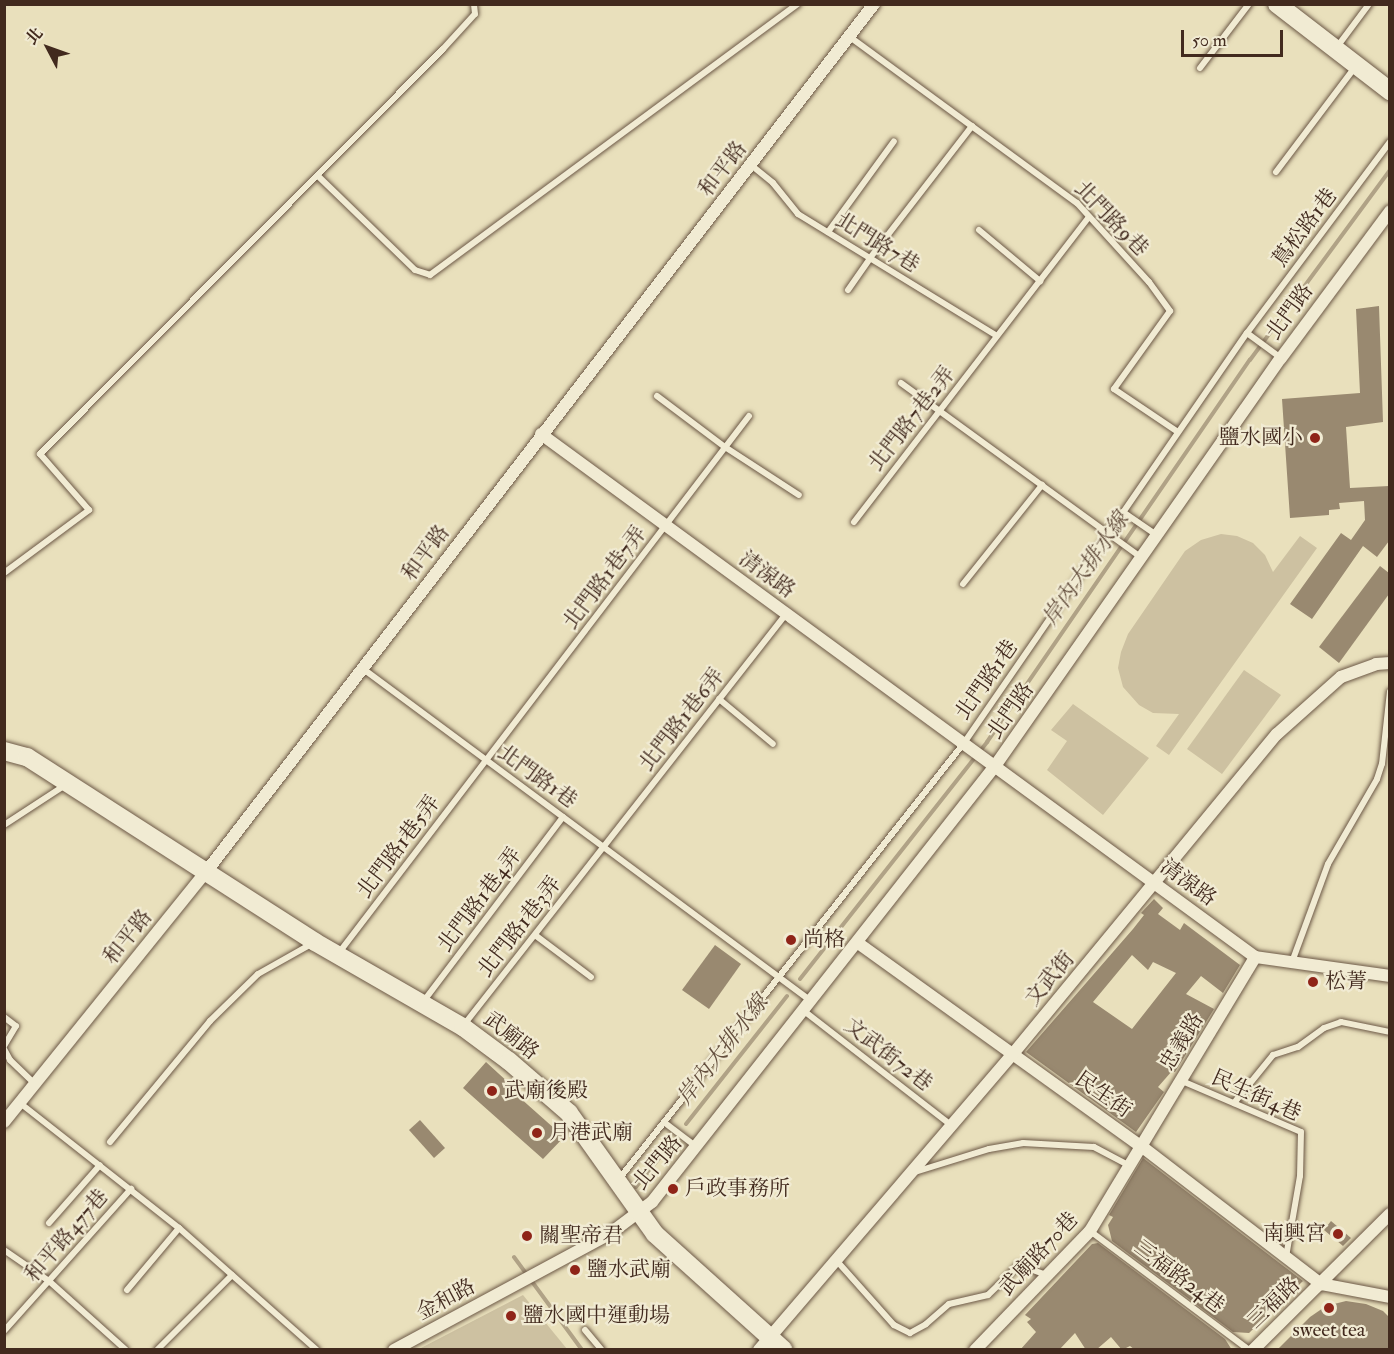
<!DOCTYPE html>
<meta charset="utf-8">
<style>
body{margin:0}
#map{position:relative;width:1394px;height:1354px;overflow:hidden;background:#e9e0bc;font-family:"IM FELL Double Pica","Noto Serif TC",serif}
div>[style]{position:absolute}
.green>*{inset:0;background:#cdc1a1}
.stream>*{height:4px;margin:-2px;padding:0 2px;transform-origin:2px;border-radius:2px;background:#b0a286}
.building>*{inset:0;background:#998970}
.roads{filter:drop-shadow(0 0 2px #6c5846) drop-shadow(0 0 2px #6c5846)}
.lane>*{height:6px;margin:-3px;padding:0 3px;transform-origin:3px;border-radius:3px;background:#f1ebd3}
.street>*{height:12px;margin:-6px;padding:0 6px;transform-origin:6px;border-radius:6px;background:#f1ebd3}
.secondary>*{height:18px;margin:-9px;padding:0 9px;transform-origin:9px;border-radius:9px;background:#f1ebd3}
.dots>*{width:16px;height:16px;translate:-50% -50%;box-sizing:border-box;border:3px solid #f1ebd3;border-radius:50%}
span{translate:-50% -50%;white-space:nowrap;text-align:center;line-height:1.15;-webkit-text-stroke:4.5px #f1ebd3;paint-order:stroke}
.street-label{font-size:21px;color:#422a1e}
.poi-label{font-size:21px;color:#422a1e}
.right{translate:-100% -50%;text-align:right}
.left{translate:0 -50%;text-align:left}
.water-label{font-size:22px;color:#634e3d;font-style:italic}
.frame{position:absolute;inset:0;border:6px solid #422a1e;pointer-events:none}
.north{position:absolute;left:18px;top:18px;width:60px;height:60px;-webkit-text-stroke:4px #f1ebd3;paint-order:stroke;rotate:311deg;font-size:16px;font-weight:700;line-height:24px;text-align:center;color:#422a1e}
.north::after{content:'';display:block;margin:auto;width:21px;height:27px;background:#422a1e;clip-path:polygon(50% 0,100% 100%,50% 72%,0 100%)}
.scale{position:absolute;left:1181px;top:30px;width:102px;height:27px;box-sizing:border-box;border:3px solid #422a1e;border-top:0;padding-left:8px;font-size:18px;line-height:21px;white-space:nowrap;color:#422a1e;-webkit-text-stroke:4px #f1ebd3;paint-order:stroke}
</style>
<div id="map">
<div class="green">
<div style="clip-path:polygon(1221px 534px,1237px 536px,1253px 543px,1265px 555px,1273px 572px,1300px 536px,1317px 548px,1169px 755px,1156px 746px,1179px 714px,1153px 713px,1139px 705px,1123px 687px,1118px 668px,1121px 652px,1128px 634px,1185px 551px,1201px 540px)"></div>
<div style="clip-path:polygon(1244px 670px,1281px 695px,1222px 774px,1187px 749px)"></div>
<div style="clip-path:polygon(1073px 704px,1149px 758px,1103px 815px,1047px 770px,1067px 741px,1051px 730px)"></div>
<div style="clip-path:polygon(523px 1295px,567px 1349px,419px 1349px)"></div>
</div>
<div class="stream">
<div style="left:800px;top:979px;width:302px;rotate:-51.7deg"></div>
<div style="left:987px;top:742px;width:464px;rotate:-55.5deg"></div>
<div style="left:1250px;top:360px;width:236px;rotate:-53.6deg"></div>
<div style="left:686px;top:1124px;width:163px;rotate:-51.7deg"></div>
<div style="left:636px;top:1187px;width:58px;rotate:-51.3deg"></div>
<div style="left:514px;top:1257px;width:115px;rotate:53.8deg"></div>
</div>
<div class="building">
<div style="clip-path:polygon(1379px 306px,1383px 422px,1346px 427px,1350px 488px,1389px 486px,1389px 541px,1377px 557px,1363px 546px,1312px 619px,1290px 604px,1341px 533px,1351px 540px,1365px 520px,1364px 501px,1339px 503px,1340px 509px,1329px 510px,1329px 515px,1290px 518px,1282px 399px,1360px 393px,1356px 309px)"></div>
<div style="clip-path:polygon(1380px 566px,1389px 573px,1389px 594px,1339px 663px,1319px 647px)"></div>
<div style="clip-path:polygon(evenodd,1154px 899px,1163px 908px,1158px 914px,1180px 930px,1184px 923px,1240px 965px,1223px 993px,1201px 976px,1186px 994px,1214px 1009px,1175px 1072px,1172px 1071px,1158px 1087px,1164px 1092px,1136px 1132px,1026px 1052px,1133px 929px,1144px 915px,1141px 913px,1154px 899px,1132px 955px,1148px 970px,1153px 962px,1176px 973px,1132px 1029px,1093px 1002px,1132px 955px)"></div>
<div style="clip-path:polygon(715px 945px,741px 964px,709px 1009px,682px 990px)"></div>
<div style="clip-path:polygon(486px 1062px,521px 1094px,519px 1097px,564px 1137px,543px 1159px,463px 1088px)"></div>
<div style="clip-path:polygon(420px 1120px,445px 1148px,434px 1158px,409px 1130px)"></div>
<div style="clip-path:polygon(1143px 1158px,1303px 1281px,1249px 1333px,1233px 1332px,1112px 1241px,1108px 1225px,1113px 1217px,1109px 1215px)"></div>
<div style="clip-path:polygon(1331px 1221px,1351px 1238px,1343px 1246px,1324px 1230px)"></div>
<div style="clip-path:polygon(1098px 1243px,1225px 1339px,1232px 1350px,1135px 1350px,1130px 1346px,1122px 1350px,1111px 1337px,1096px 1350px,1086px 1350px,1075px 1333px,1059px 1350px,1020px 1350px,1036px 1332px,1027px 1322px,1031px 1319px,1025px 1315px,1092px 1244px)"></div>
<div style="clip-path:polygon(1346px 1301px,1366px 1304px,1383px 1311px,1389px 1317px,1389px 1350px,1277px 1350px,1310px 1317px,1326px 1306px)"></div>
</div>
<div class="roads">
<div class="lane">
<div style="left:850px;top:37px;width:281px;rotate:36.2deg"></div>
<div style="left:1077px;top:203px;width:107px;rotate:47.7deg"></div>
<div style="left:1149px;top:282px;width:36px;rotate:54deg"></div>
<div style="left:1170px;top:311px;width:96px;rotate:125.7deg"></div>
<div style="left:1114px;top:389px;width:77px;rotate:33.9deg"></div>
<div style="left:1337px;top:47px;width:54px;rotate:-53.3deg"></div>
<div style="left:1200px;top:68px;width:81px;rotate:-52.6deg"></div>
<div style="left:751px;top:165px;width:28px;rotate:39deg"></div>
<div style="left:773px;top:183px;width:40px;rotate:51deg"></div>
<div style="left:798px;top:214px;width:233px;rotate:31.5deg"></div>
<div style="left:1276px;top:172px;width:131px;rotate:-53deg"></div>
<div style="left:318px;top:176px;width:135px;rotate:44.1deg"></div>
<div style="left:415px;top:270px;width:16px;rotate:18deg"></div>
<div style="left:430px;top:275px;width:457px;rotate:-36.4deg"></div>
<div style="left:979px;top:230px;width:80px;rotate:39.9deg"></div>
<div style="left:828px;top:232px;width:112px;rotate:-54deg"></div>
<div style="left:848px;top:290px;width:39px;rotate:-55deg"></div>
<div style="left:870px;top:258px;width:167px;rotate:-52.3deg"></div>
<div style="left:1247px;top:333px;width:42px;rotate:36.3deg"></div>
<div style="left:901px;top:383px;width:298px;rotate:36deg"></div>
<div style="left:657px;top:396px;width:85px;rotate:36.9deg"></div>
<div style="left:725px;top:447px;width:88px;rotate:33deg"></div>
<div style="left:1123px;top:512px;width:42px;rotate:34.4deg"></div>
<div style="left:854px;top:522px;width:384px;rotate:-52.4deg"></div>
<div style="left:4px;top:573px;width:106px;rotate:-36.5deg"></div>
<div style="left:89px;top:510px;width:74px;rotate:-131.2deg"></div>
<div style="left:40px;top:454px;width:571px;rotate:-45.14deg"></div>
<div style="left:443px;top:49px;width:47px;rotate:-47.6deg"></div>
<div style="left:475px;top:14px;width:10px;rotate:-96deg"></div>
<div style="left:963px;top:584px;width:127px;rotate:-51.4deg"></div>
<div style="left:362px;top:668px;width:559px;rotate:36.56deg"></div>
<div style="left:719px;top:699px;width:70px;rotate:39.8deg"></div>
<div style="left:4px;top:825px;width:75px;rotate:-33.1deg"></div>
<div style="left:535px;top:935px;width:70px;rotate:36.9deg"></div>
<div style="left:338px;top:954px;width:677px;rotate:-52.62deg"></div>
<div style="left:1292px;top:962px;width:104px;rotate:-69.8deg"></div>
<div style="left:1328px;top:864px;width:98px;rotate:-60deg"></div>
<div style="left:1377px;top:779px;width:16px;rotate:-72deg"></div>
<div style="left:1382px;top:764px;width:73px;rotate:-83.7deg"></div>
<div style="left:423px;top:1002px;width:232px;rotate:-52.9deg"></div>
<div style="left:804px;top:1011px;width:186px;rotate:37.8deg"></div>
<div style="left:4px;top:1017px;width:15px;rotate:37deg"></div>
<div style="left:16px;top:1026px;width:23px;rotate:121deg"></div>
<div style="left:463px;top:1026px;width:524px;rotate:-51.9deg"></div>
<div style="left:4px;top:1049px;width:13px;rotate:61deg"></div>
<div style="left:10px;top:1060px;width:33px;rotate:44deg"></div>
<div style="left:1182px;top:1081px;width:129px;rotate:23.2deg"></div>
<div style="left:1301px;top:1132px;width:44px;rotate:91.3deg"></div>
<div style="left:1300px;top:1176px;width:82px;rotate:99.8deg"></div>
<div style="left:20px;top:1103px;width:202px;rotate:38.2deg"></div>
<div style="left:179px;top:1228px;width:184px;rotate:41.5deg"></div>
<div style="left:1234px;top:1103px;width:62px;rotate:-50.9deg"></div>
<div style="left:1273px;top:1055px;width:26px;rotate:-18deg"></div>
<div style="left:1298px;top:1047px;width:32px;rotate:-36deg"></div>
<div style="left:1324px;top:1028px;width:18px;rotate:-19deg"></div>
<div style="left:1341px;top:1022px;width:50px;rotate:11.5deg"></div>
<div style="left:665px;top:1123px;width:39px;rotate:37deg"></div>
<div style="left:110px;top:1142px;width:157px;rotate:-50.4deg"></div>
<div style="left:210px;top:1021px;width:67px;rotate:-44.4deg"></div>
<div style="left:258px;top:974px;width:63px;rotate:-29.4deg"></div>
<div style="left:915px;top:1172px;width:77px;rotate:-17.3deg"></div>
<div style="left:989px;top:1149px;width:35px;rotate:-10deg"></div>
<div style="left:1023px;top:1143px;width:71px;rotate:3.2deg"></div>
<div style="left:1094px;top:1147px;width:41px;rotate:27.8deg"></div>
<div style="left:619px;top:1179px;width:556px;rotate:-51.65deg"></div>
<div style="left:964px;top:743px;width:498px;rotate:-55.4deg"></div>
<div style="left:1247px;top:333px;width:239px;rotate:-53.2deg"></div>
<div style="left:49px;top:1223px;width:77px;rotate:-48.7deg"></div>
<div style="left:1090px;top:1231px;width:199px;rotate:36.8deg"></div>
<div style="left:4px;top:1250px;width:55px;rotate:34.6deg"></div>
<div style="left:49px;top:1281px;width:103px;rotate:41.9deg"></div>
<div style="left:836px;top:1260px;width:87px;rotate:48.3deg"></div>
<div style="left:894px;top:1325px;width:18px;rotate:27deg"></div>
<div style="left:910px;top:1333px;width:18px;rotate:-29deg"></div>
<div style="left:926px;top:1324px;width:30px;rotate:-41deg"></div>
<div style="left:949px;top:1304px;width:40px;rotate:-13deg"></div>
<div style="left:988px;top:1295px;width:43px;rotate:-44.1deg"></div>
<div style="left:1019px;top:1265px;width:30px;rotate:20deg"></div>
<div style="left:127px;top:1290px;width:81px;rotate:-50deg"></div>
<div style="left:585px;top:1330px;width:26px;rotate:50deg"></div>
<div style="left:4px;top:1331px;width:191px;rotate:-48.2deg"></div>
<div style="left:157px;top:1350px;width:106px;rotate:-45deg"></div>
</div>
<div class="street">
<div style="left:541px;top:434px;width:885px;rotate:36.22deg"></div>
<div style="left:1255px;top:957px;width:136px;rotate:8deg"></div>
<div style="left:858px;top:943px;width:348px;rotate:35.7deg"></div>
<div style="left:1141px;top:1146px;width:227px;rotate:37.5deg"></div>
<div style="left:1321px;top:1284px;width:70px;rotate:10.7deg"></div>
<div style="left:4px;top:1122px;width:321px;rotate:-51.1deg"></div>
<div style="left:206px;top:872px;width:1095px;rotate:-52.42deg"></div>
<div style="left:394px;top:1350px;width:243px;rotate:-28.3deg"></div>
<div style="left:608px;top:1235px;width:55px;rotate:-36.9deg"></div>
<div style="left:652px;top:1202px;width:555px;rotate:-51.81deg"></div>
<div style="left:995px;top:766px;width:498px;rotate:-55deg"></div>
<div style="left:1281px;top:358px;width:183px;rotate:-53.4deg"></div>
<div style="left:759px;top:1350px;width:389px;rotate:-49.4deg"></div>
<div style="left:1012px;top:1055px;width:416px;rotate:-50.5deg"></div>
<div style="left:1277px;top:734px;width:86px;rotate:-41.7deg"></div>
<div style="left:1341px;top:677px;width:37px;rotate:-20deg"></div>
<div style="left:1376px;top:664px;width:14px;rotate:-4deg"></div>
<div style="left:975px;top:1350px;width:165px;rotate:-46deg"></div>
<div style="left:1090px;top:1231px;width:320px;rotate:-58.9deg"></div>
<div style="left:1253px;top:1350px;width:193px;rotate:-44.8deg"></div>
</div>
<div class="secondary">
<div style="left:1277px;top:4px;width:143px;rotate:37.6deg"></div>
<div style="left:4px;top:751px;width:24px;rotate:15deg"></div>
<div style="left:27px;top:757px;width:342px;rotate:32.7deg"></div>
<div style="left:315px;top:942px;width:171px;rotate:29.9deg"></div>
<div style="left:463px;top:1027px;width:57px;rotate:36.5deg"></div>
<div style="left:509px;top:1061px;width:79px;rotate:40.9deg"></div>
<div style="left:569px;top:1113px;width:148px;rotate:54.6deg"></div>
<div style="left:655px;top:1234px;width:173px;rotate:42deg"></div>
</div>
</div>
<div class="dots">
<div style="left:1315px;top:438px;background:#8f2418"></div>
<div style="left:791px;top:940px;background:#8f2418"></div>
<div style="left:1313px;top:982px;background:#8f2418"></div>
<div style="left:492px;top:1091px;background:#8f2418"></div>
<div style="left:537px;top:1133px;background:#8f2418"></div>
<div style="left:673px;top:1189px;background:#8f2418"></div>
<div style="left:1338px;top:1234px;background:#8f2418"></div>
<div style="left:527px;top:1236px;background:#8f2418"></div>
<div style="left:575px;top:1270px;background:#8f2418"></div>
<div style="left:1329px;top:1308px;background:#8f2418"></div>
<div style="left:511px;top:1316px;background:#8f2418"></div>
</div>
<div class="street-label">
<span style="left:723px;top:169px;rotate:-52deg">和平路</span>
<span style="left:1111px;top:219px;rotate:46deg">北門路9巷</span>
<span style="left:1305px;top:228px;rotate:-53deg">蔦松路1巷</span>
<span style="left:877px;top:243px;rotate:32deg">北門路7巷</span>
<span style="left:1290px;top:312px;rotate:-54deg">北門路</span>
<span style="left:912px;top:419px;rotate:-52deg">北門路7巷2弄</span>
<span style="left:426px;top:553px;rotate:-53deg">和平路</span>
<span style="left:767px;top:575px;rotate:36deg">清湶路</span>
<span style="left:605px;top:578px;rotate:-53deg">北門路1巷7弄</span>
<span style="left:987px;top:680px;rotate:-55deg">北門路1巷</span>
<span style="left:1011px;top:711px;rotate:-55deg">北門路</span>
<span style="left:682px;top:720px;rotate:-52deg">北門路1巷6弄</span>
<span style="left:537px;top:777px;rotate:36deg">北門路1巷</span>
<span style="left:399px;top:847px;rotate:-53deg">北門路1巷5弄</span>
<span style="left:1188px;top:883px;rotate:36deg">清湶路</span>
<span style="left:480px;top:900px;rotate:-53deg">北門路1巷4弄</span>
<span style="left:520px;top:927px;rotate:-52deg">北門路1巷3弄</span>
<span style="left:128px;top:937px;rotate:-51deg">和平路</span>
<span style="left:1050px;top:979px;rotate:-50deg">文武街</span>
<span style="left:511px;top:1036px;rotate:38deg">武廟路</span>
<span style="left:1182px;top:1042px;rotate:-59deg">忠義路</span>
<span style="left:888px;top:1055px;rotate:38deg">文武街72巷</span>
<span style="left:1103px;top:1095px;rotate:35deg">民生街</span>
<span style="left:1256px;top:1096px;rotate:24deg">民生街4巷</span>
<span style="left:658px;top:1163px;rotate:-50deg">北門路</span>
<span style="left:67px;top:1236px;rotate:-49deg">和平路477巷</span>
<span style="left:1039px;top:1254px;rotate:-47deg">武廟路70巷</span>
<span style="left:1179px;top:1277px;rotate:37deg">三福路24巷</span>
<span style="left:446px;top:1300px;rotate:-28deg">金和路</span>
<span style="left:1274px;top:1303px;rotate:-44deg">三福路</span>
</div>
<div class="poi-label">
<span class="right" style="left:1303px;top:438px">鹽水國小</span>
<span class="left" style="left:803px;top:940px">尚格</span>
<span class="left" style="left:1325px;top:982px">松菁</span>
<span class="left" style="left:504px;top:1091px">武廟後殿</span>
<span class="left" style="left:549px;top:1133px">月港武廟</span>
<span class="left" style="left:685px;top:1189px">戶政事務所</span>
<span class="right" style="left:1326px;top:1234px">南興宮</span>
<span class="left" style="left:539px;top:1236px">關聖帝君</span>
<span class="left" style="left:587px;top:1270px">鹽水武廟</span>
<span class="left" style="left:523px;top:1316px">鹽水國中運動場</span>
<span style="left:1329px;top:1330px">sweet tea</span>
</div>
<div class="water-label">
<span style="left:1086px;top:569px;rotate:-55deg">岸內大排水線</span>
<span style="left:723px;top:1050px;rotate:-52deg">岸內大排水線</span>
</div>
<div class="frame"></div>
<div class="north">北</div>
<div class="scale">50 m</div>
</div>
